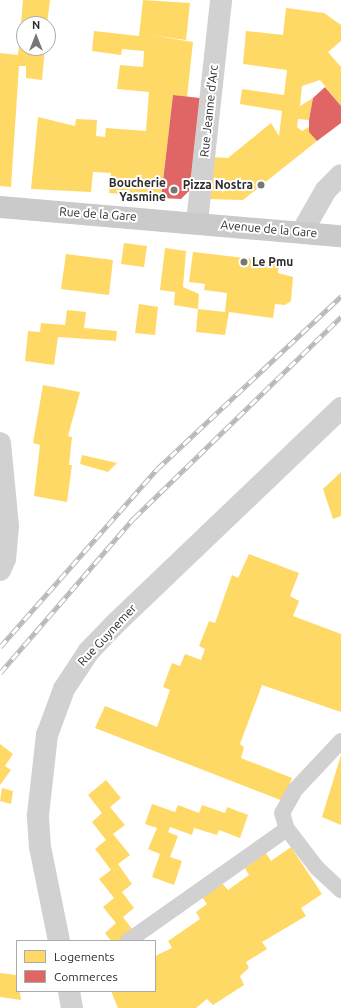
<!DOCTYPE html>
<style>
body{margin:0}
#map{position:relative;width:341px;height:1008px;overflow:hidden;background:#fff;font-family:Ubuntu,sans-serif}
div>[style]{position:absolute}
.homes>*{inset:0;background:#ffd966}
.shops>*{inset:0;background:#e06666}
.service>*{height:16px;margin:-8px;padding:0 8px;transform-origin:8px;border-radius:8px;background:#d1d1d1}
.minor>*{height:22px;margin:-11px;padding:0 11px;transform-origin:11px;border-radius:11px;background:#d1d1d1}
.secondary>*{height:22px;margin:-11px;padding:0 11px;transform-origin:11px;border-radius:11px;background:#cacaca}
.rail>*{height:4.5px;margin-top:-2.25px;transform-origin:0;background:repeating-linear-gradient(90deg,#fff 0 9px,#b8b8b8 0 18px);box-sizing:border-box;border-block:1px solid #b8b8b8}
.dots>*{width:11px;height:11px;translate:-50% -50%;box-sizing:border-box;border:2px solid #fff;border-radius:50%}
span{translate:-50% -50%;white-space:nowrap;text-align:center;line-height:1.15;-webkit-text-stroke:4px #fff;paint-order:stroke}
.street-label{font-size:12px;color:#2c2c2c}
.poi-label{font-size:12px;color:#2c2c2c;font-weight:700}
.right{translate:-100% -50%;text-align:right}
.left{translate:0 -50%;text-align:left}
.legend{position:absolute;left:16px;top:940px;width:140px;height:52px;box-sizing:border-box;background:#fff;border:1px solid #ababab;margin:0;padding:5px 7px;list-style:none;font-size:12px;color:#2c2c2c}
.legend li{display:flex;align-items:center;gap:8px;height:20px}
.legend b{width:20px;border:1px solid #ababab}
.north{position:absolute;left:16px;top:16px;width:40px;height:40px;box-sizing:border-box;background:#fff;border:1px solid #ababab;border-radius:50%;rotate:0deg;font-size:11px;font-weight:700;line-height:16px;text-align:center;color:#2c2c2c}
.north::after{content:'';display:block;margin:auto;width:14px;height:18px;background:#767676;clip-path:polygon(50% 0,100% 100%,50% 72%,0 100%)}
</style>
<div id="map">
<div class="homes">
<div style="clip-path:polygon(23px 0,50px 0,47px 24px,24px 24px,24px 48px,45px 48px,42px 80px,26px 78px,26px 66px,19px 66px,11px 187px,0 186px,0 53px,18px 55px)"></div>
<div style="clip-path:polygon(143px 0,190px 3px,186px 40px,150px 35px,193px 42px,187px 97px,173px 95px,161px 197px,109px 193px,111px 173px,93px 172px,91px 192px,31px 189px,38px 117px,75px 126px,76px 119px,97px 120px,96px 136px,105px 137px,106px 128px,146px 131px,149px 92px,117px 89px,120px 65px,143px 67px,144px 51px,122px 49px,121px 55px,92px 51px,94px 31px,139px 36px)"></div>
<div style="clip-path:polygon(286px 8px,324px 13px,341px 25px,341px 41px,328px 52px,341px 67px,341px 106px,320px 80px,302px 86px,300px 106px,313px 98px,309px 120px,298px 119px,297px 127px,302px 131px,309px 127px,317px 141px,243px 200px,205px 199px,210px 157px,228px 158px,271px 123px,279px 136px,282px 111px,240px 104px,242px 89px,284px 95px,287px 70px,243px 64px,246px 31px,283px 35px)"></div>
<div style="clip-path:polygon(124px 243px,147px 246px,144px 267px,121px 264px)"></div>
<div style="clip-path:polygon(165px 248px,186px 251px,183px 287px,199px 294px,198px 309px,225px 312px,227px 293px,204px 290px,205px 284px,189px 282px,193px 252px,279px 262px,278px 273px,293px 277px,291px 301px,285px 305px,275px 304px,273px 318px,229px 312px,225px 335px,196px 332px,198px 309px,174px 305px,175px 292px,160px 290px)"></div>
<div style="clip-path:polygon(66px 254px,113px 260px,109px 295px,61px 289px)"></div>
<div style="clip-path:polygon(139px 304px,158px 307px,155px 335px,135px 333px)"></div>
<div style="clip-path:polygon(67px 310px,86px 312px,84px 328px,117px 331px,116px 341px,58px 337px,54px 365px,25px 361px,28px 331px,40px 332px,41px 323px,65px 325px)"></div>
<div style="clip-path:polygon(43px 385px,80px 392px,68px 436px,72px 437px,69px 465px,72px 465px,67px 502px,34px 496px,40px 445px,33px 443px)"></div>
<div style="clip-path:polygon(82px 455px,117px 463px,108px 472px,80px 464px)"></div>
<div style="clip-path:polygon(341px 472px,341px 516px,333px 519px,323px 489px)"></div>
<div style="clip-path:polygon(249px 554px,299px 573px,290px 596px,299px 601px,293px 616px,341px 634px,341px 712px,262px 685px,240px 744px,244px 747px,241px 758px,292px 778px,283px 801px,95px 728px,105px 706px,157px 727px,170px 690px,163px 687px,172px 663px,180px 666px,185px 654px,201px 660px,205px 649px,199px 646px,209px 621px,215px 623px,232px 575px,238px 578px)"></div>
<div style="clip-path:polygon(0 744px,13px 754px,5px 766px,11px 770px,0 785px)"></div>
<div style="clip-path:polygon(341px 755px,341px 825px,322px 817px)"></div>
<div style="clip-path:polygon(106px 780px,121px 798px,110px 807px,125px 825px,113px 834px,130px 855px,118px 864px,132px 884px,122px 892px,134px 908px,123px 917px,138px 937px,133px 941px,111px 941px,105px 933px,116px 923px,103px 907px,114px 898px,99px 879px,111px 870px,95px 849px,106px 840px,92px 822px,102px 813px,88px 795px)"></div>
<div style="clip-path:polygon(2px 788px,13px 791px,11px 804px,0 801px)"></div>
<div style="clip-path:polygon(152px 804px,175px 812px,178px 805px,199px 813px,202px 805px,225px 813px,227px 807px,248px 815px,240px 838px,219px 830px,217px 835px,194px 828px,192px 835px,170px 827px,168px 832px,178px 836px,170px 857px,182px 861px,174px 885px,152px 877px,160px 854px,148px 849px,157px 828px,145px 824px)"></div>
<div style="clip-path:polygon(291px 847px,322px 894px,301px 908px,306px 916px,262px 942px,267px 949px,246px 962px,249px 968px,240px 976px,244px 985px,213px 1005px,207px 999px,196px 1008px,118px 1008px,111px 991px,155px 991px,155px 956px,172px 948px,168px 941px,200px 919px,196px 912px,207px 904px,202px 897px,222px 883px,228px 890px,249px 875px,245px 868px,266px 853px,271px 861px)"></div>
<div style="clip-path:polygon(0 973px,17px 975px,21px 1000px,0 997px)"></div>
</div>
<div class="shops">
<div style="clip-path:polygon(325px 87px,341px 106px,341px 123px,317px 141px,309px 132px,309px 120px,313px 98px)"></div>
<div style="clip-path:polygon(173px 95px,200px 98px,190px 190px,181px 199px,161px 198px)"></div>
</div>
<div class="service">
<div style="left:341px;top:741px;width:67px;rotate:133.2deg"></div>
<div style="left:295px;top:790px;width:26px;rotate:119deg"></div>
<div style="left:282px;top:813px;width:17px;rotate:73deg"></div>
<div style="left:287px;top:829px;width:49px;rotate:52.4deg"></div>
<div style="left:317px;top:868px;width:33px;rotate:43deg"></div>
<div style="left:128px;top:941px;width:194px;rotate:-35.2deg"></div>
</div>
<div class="minor">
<div style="left:197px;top:222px;width:223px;rotate:-83.8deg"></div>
<div style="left:302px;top:232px;width:48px;rotate:-60.3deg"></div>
<div style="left:326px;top:190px;width:21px;rotate:-45deg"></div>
<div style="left:0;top:443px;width:83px;rotate:84.5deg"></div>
<div style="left:8px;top:526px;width:33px;rotate:95deg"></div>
<div style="left:5px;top:559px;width:12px;rotate:114deg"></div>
<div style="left:59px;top:941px;width:96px;rotate:-101.4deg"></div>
<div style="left:40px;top:847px;width:32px;rotate:-94deg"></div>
<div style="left:38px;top:815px;width:81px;rotate:-83.6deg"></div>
<div style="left:47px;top:735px;width:49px;rotate:-69.7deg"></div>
<div style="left:64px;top:689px;width:45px;rotate:-56.7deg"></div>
<div style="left:89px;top:651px;width:37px;rotate:-46deg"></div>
<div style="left:115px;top:624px;width:313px;rotate:-43.7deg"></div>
<div style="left:69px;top:991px;width:17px;rotate:80deg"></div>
</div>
<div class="secondary">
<div style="left:0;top:207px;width:342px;rotate:4.9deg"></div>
</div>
<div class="rail">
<div style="left:0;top:647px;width:237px;rotate:-48.6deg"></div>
<div style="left:157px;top:469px;width:253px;rotate:-43.2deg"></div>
<div style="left:0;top:673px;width:205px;rotate:-49.2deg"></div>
<div style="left:134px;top:518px;width:289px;rotate:-44.2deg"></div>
</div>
<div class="dots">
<div style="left:261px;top:185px;background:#767676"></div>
<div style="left:174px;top:190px;background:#767676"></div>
<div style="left:244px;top:262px;background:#767676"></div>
</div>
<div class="street-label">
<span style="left:209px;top:111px;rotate:-84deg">Rue Jeanne d'Arc</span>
<span style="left:98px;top:214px;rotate:4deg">Rue de la Gare</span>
<span style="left:269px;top:229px;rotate:5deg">Avenue de la Gare</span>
<span style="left:107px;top:635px;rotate:-47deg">Rue Guynemer</span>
</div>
<div class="poi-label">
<span class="right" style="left:166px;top:190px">Boucherie<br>Yasmine</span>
<span class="right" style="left:253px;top:185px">Pizza Nostra</span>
<span class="left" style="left:252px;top:262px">Le Pmu</span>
</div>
<ul class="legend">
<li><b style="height:11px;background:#ffd966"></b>Logements</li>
<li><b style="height:11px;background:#e06666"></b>Commerces</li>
</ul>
<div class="north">N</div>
</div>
